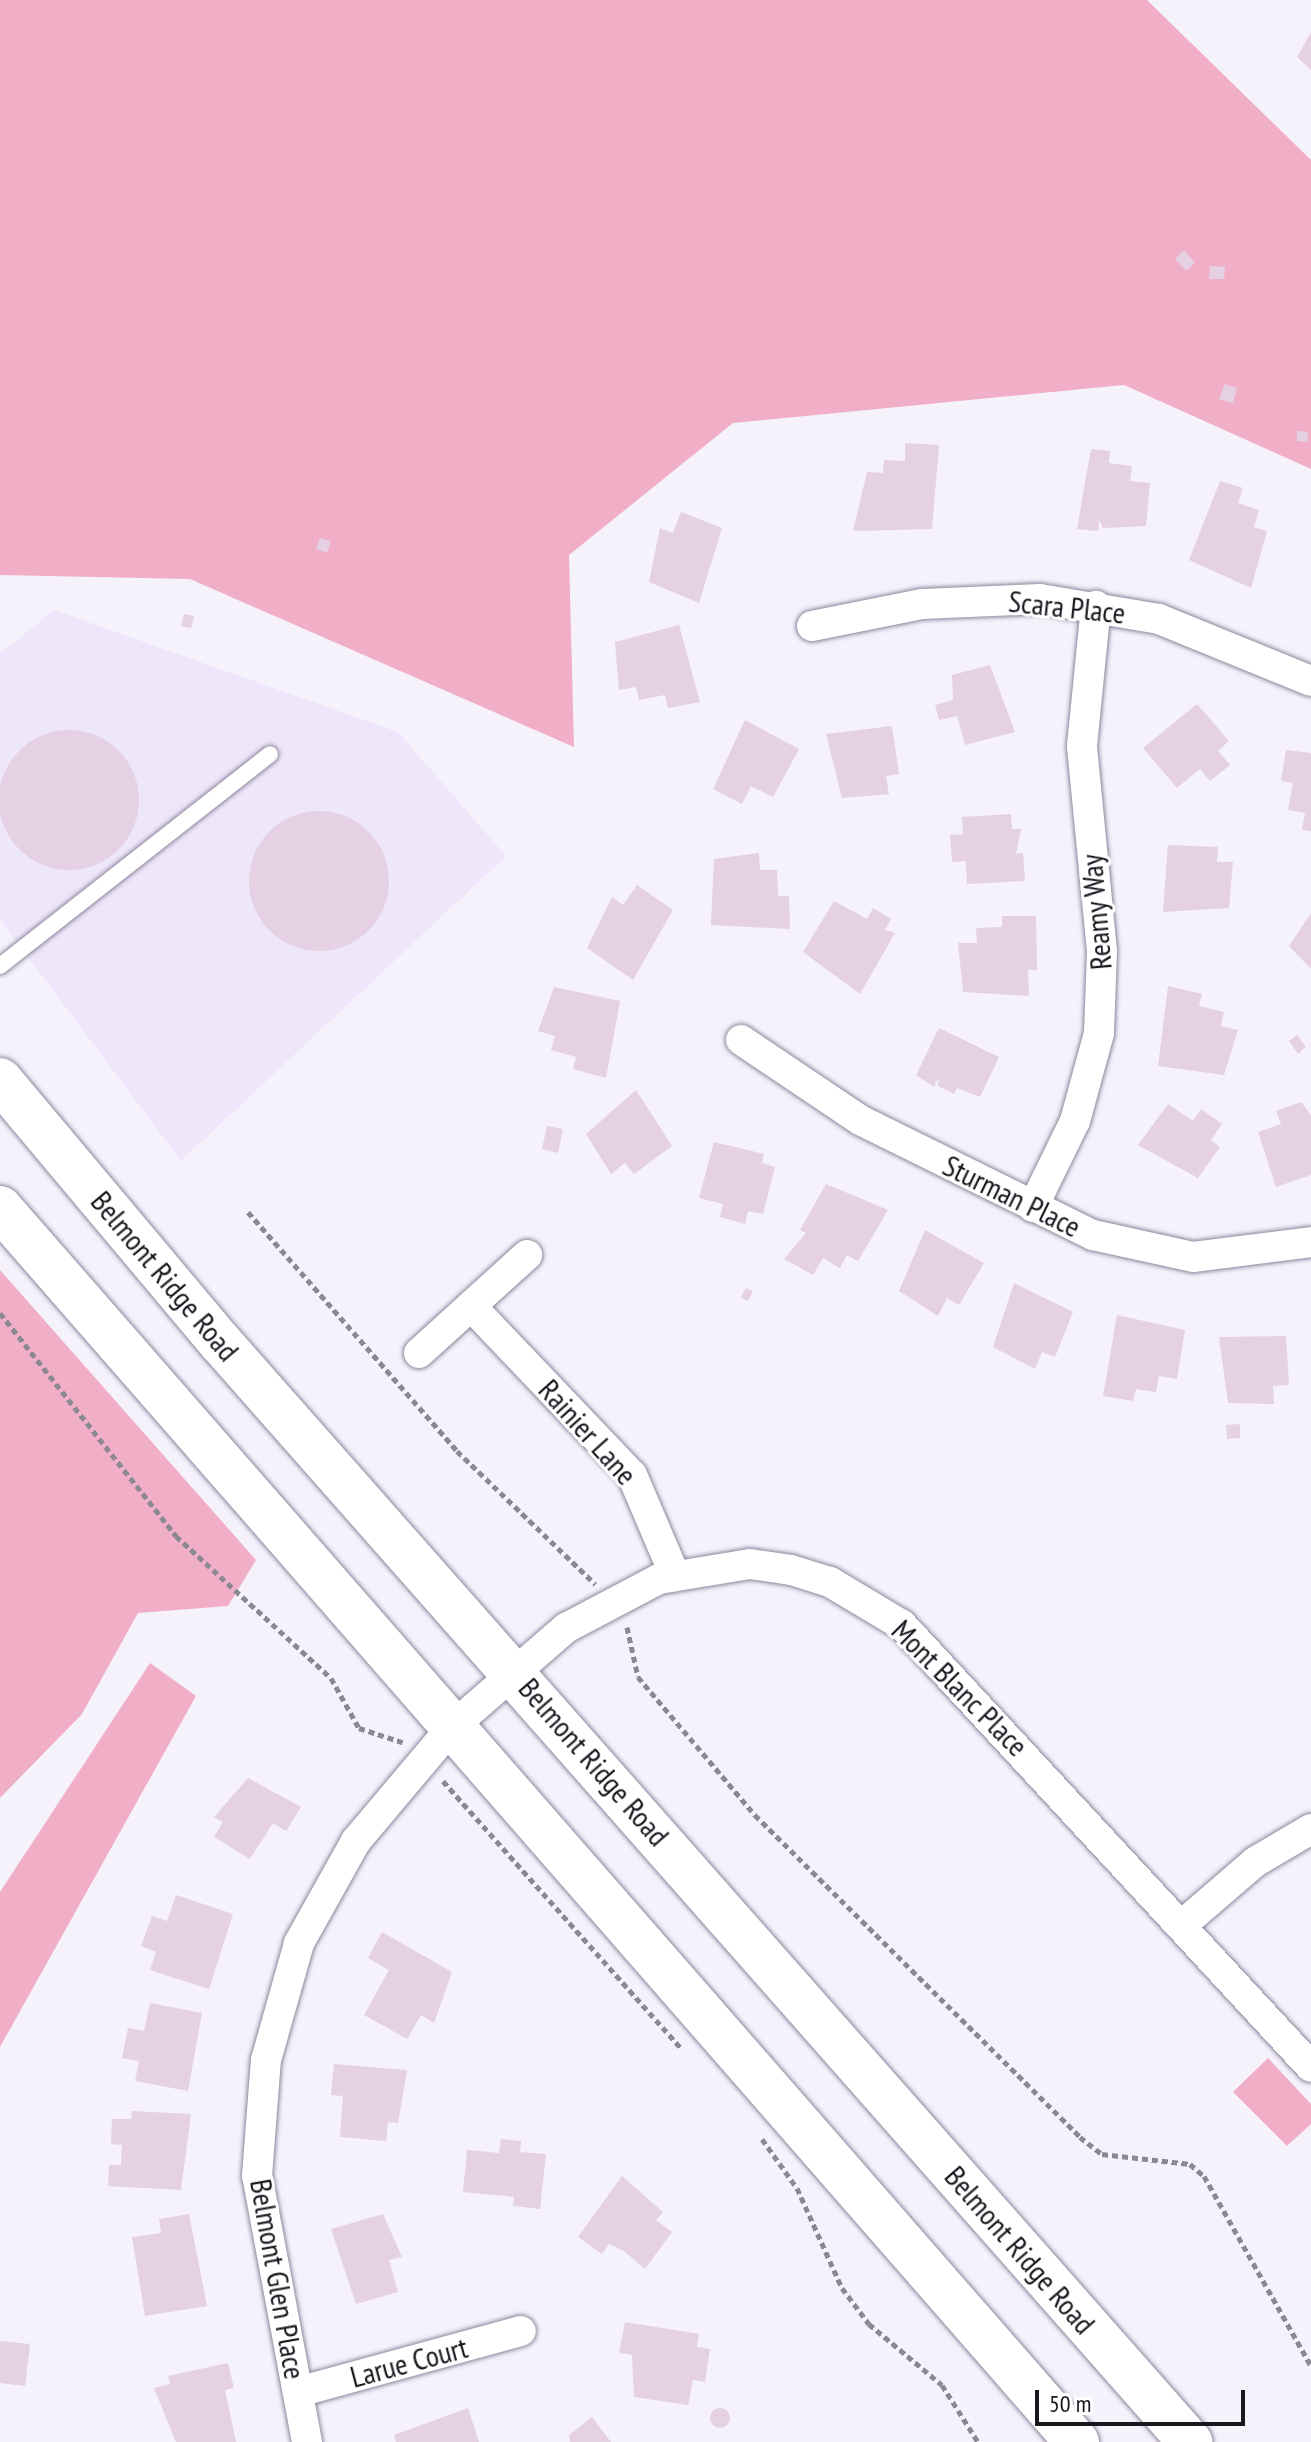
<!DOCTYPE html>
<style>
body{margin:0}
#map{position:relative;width:1311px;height:2442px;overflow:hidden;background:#f5f2fc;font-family:"PT Sans Narrow",sans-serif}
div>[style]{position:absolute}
.built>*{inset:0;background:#eee7fb}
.green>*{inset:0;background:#f0afc7}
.building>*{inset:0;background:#e5d0e4}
.round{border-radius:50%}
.path>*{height:5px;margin-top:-2.5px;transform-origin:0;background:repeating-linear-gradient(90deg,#8b8891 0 6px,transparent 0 10px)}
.roads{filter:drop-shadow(0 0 2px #8e869d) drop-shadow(0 0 2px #8e869d)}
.service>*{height:16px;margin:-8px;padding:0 8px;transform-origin:8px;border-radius:8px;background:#fff}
.minor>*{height:30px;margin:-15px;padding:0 15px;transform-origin:15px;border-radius:15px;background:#fff}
.primary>*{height:44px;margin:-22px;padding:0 22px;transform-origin:22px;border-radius:22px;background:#fff}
span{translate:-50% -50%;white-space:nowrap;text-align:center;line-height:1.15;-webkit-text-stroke:6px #fff;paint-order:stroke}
.street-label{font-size:30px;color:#19161e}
.scale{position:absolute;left:1035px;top:2390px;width:210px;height:36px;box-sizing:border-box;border:4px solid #19161e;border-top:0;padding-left:10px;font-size:24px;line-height:28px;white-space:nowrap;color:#19161e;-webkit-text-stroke:6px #fff;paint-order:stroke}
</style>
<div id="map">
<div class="built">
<div style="clip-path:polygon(54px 610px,398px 732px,506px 856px,181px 1161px,0 920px,0 654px)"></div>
</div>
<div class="green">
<div style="clip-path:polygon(0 0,1147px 0,1311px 160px,1311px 469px,1124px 385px,733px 423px,569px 555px,574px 747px,190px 579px,0 575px)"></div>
<div style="clip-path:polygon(0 1270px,256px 1560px,228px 1606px,138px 1613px,82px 1714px,0 1798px)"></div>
<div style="clip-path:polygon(150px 1663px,196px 1696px,0 2047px,0 1892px)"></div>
<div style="clip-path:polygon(1268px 2058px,1311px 2104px,1311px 2124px,1287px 2146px,1233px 2092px)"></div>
</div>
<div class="building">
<div style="clip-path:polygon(1311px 32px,1311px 70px,1297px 57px)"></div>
<div style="clip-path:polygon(1184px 250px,1195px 263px,1186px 271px,1175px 259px)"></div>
<div style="clip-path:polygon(1210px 266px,1225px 267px,1224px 279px,1209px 279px)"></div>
<div style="clip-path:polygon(1225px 384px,1237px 388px,1233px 403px,1219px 399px)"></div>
<div style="clip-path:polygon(1297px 431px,1308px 432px,1307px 442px,1297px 441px)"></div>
<div style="clip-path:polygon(905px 443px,939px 445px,932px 529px,853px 531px,867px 472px,883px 473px,884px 460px,905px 461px)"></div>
<div style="clip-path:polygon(1091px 449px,1110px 451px,1109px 463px,1132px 466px,1130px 481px,1150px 483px,1146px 526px,1103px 528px,1099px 520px,1098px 531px,1077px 529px)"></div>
<div style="clip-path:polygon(1220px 481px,1243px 488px,1238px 503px,1259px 510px,1254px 527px,1267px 531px,1251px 588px,1189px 560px)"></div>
<div style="clip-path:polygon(681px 512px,722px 528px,699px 603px,649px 582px,660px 528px,673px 533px)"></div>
<div style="clip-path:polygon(320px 538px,331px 541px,327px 553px,316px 549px)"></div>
<div style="clip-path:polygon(184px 614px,194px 616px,191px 628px,181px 626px)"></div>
<div style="clip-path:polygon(679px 625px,700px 702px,668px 708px,665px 695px,639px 700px,636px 687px,619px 690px,615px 642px)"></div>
<div style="clip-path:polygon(990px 665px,1015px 732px,965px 745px,957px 716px,939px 720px,935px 705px,953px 700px,952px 675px)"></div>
<div style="clip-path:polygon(1197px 704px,1229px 741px,1218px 751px,1230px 765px,1210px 781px,1200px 769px,1177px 788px,1143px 748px)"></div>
<div style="clip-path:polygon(745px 720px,799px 749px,773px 797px,751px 786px,742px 804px,713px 789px)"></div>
<div style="clip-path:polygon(892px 726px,899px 774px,886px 776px,889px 794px,842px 798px,826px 734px)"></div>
<div class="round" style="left:-1px;top:730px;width:140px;height:140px"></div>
<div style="clip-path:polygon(1286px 750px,1311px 753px,1311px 831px,1302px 830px,1305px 813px,1288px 810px,1293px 783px,1281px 781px)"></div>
<div class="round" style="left:249px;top:811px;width:140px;height:140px"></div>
<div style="clip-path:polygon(1011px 814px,1012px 829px,1021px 829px,1016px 854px,1023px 853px,1025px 881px,967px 884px,966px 861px,952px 862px,950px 835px,963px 834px,962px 817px)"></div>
<div style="clip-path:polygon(1168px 845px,1218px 847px,1217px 862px,1233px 862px,1229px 908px,1163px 912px)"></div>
<div style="clip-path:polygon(759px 853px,760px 870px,777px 870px,778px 896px,789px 896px,790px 929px,711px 925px,714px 859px)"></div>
<div style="clip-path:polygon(637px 885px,673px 910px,633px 980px,587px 948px,612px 897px,623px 905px)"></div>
<div style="clip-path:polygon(834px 901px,867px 919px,873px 908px,891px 919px,885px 930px,895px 933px,860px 994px,803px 952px)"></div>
<div style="clip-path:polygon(1311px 913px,1311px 969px,1289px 946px)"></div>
<div style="clip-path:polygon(1002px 916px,1036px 916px,1037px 970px,1028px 970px,1029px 996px,963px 992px,958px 943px,977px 943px,976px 928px,1002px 927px)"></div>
<div style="clip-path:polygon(1168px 986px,1202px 994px,1199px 1006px,1224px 1012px,1221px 1026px,1238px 1030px,1224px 1075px,1158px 1066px)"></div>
<div style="clip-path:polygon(554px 987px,620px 1001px,606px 1078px,573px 1069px,576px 1057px,551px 1050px,555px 1036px,538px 1031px)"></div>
<div style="clip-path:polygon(939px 1028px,999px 1057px,980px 1097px,957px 1088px,954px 1094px,938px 1086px,939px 1077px,934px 1087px,916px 1075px)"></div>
<div style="clip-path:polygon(1297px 1035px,1306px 1047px,1298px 1054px,1289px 1041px)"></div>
<div style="clip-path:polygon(636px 1090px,672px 1146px,634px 1174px,625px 1163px,611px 1174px,586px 1134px)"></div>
<div style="clip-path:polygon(1301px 1102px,1311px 1115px,1311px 1175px,1276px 1187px,1258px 1132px,1281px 1124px,1276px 1111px)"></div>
<div style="clip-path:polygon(1168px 1104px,1193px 1121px,1201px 1109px,1222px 1124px,1211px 1140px,1220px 1147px,1198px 1178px,1138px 1145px)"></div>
<div style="clip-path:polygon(547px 1126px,563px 1129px,558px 1153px,542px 1149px)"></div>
<div style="clip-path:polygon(714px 1142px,764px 1154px,762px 1163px,775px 1167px,763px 1214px,748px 1211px,745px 1224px,720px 1217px,723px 1204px,699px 1198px)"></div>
<div style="clip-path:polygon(826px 1184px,888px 1210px,858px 1261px,847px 1255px,840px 1268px,823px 1258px,813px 1275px,784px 1259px,806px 1233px,800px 1230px)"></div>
<div style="clip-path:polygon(925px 1230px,984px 1263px,959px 1305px,947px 1298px,938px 1316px,899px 1291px)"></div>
<div style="clip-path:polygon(1014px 1283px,1073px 1312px,1055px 1357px,1042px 1352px,1035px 1369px,993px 1347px)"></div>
<div style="clip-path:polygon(746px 1288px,753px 1291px,748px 1301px,741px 1297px)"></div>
<div style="clip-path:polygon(1117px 1315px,1185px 1330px,1177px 1379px,1159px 1376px,1156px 1392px,1136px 1389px,1133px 1401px,1103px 1396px)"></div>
<div style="clip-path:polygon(1286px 1336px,1289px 1385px,1273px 1386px,1274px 1404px,1228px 1403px,1219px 1337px)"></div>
<div style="clip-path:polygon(1240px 1424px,1240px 1438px,1227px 1439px,1226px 1425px)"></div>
<div style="clip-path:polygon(248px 1778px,301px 1807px,286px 1831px,273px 1823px,250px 1859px,214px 1837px,223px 1822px,214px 1817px)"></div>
<div style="clip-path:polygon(176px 1895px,233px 1914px,209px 1989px,150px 1970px,156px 1952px,141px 1946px,152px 1916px,167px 1921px)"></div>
<div style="clip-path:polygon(382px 1932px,452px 1972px,434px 2023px,421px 2015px,407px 2039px,364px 2015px,389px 1970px,368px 1958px)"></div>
<div style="clip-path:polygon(150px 2003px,202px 2013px,188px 2091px,135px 2081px,139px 2061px,122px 2058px,128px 2028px,144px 2031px)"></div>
<div style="clip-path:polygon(334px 2064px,407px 2070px,398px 2123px,388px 2122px,386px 2141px,340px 2137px,343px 2096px,331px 2095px)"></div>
<div style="clip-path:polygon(132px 2111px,191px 2114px,181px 2190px,108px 2186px,109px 2165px,121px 2165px,122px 2145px,111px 2144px,112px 2119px,131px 2119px)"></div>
<div style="clip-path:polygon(501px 2139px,521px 2141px,520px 2152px,546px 2154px,540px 2209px,513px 2206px,514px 2197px,463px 2192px,467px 2150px,499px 2153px)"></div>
<div style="clip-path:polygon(622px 2176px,663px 2212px,656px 2220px,672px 2232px,645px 2269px,624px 2251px,609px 2244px,602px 2254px,578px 2237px)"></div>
<div style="clip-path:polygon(189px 2214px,207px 2306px,145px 2316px,132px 2237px,161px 2233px,159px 2219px)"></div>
<div style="clip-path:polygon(383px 2214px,402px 2257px,389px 2260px,398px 2292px,356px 2304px,331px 2229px)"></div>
<div style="clip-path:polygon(625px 2322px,699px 2334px,697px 2347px,710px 2349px,705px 2382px,693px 2380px,688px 2405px,634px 2397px,632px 2355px,619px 2353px)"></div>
<div style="clip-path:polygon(0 2341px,30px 2344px,25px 2386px,0 2383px)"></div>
<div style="clip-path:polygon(228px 2363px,234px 2388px,225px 2390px,236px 2442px,176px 2442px,154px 2388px,170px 2384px,168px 2376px)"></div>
<div style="clip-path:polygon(468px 2408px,479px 2442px,396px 2442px,394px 2435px)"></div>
<div class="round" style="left:710px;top:2408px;width:20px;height:20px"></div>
<div style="clip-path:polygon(592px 2417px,611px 2442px,570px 2442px,569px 2435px)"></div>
</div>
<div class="path">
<div style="left:248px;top:1212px;width:317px;rotate:48.8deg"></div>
<div style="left:457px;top:1451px;width:192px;rotate:43.9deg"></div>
<div style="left:0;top:1313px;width:284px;rotate:51.7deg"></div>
<div style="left:176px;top:1536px;width:210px;rotate:42.5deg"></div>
<div style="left:331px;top:1678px;width:57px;rotate:60.8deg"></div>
<div style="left:359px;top:1728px;width:48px;rotate:18.1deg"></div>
<div style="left:627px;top:1627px;width:51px;rotate:77.6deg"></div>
<div style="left:638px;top:1677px;width:181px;rotate:49.7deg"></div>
<div style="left:755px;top:1815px;width:458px;rotate:44.7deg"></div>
<div style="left:1080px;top:2137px;width:28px;rotate:38deg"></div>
<div style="left:1102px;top:2154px;width:89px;rotate:6.5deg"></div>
<div style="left:1190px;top:2164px;width:18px;rotate:41deg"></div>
<div style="left:1204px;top:2176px;width:218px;rotate:60.6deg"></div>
<div style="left:443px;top:1781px;width:358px;rotate:48.3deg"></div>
<div style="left:762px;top:2139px;width:60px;rotate:54.5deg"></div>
<div style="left:797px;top:2188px;width:110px;rotate:65.8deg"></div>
<div style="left:842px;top:2288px;width:45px;rotate:53.1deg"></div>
<div style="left:869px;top:2324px;width:95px;rotate:39.9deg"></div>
<div style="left:942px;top:2385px;width:67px;rotate:57.7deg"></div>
</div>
<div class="roads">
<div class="service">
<div style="left:0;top:966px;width:343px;rotate:-38.1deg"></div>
</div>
<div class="minor">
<div style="left:812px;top:626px;width:112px;rotate:-11.3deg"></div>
<div style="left:922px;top:604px;width:118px;rotate:-2.4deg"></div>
<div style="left:1040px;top:599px;width:121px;rotate:9.5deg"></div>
<div style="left:1159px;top:619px;width:164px;rotate:22.2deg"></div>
<div style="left:741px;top:1040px;width:143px;rotate:33.9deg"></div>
<div style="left:860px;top:1120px;width:260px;rotate:26.3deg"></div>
<div style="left:1093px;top:1235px;width:102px;rotate:12.4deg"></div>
<div style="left:1193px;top:1257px;width:119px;rotate:-7.2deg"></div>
<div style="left:1033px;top:1207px;width:96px;rotate:-64deg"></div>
<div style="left:1075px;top:1121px;width:91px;rotate:-74.7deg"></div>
<div style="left:1099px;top:1033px;width:82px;rotate:-87.9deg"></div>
<div style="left:1102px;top:951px;width:206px;rotate:-95.6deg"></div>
<div style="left:1082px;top:746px;width:141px;rotate:-84.3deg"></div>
<div style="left:471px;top:1306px;width:233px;rotate:46.4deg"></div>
<div style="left:632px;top:1475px;width:110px;rotate:66.9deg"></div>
<div style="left:419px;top:1353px;width:146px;rotate:-42.2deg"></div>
<div style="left:1182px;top:1925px;width:96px;rotate:-40.8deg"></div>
<div style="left:1255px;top:1862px;width:65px;rotate:-30.5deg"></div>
<div style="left:298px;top:2392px;width:231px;rotate:-15.3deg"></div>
<div style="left:307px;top:2442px;width:271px;rotate:-100.6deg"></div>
<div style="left:257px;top:2176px;width:116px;rotate:-85.6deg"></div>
<div style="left:266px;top:2060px;width:122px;rotate:-74.2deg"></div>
<div style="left:299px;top:1943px;width:117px;rotate:-60.8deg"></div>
<div style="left:356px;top:1841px;width:149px;rotate:-49.9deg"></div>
<div style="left:452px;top:1727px;width:151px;rotate:-41deg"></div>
<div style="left:566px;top:1628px;width:105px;rotate:-27.8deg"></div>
<div style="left:659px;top:1579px;width:92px;rotate:-9.4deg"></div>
<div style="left:750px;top:1564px;width:41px;rotate:8.3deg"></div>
<div style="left:791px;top:1570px;width:41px;rotate:17.1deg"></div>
<div style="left:830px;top:1582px;width:84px;rotate:30.8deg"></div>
<div style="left:902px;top:1625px;width:602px;rotate:47.22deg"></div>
</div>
<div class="primary">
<div style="left:0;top:1080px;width:342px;rotate:50deg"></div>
<div style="left:220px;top:1342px;width:1467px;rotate:48.59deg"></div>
<div style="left:0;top:1208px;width:1638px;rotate:48.89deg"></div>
</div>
</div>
<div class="street-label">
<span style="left:1067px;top:607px;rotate:6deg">Scara Place</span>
<span style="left:1096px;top:912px;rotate:-95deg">Reamy Way</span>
<span style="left:1012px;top:1196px;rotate:26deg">Sturman Place</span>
<span style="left:165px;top:1276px;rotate:50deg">Belmont Ridge Road</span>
<span style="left:588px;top:1432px;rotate:48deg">Rainier Lane</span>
<span style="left:960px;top:1688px;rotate:45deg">Mont Blanc Place</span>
<span style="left:594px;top:1762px;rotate:49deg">Belmont Ridge Road</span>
<span style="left:1020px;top:2250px;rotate:49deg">Belmont Ridge Road</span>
<span style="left:278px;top:2279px;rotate:80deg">Belmont Glen Place</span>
<span style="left:409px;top:2362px;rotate:-15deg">Larue Court</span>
</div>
<div class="scale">50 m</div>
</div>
